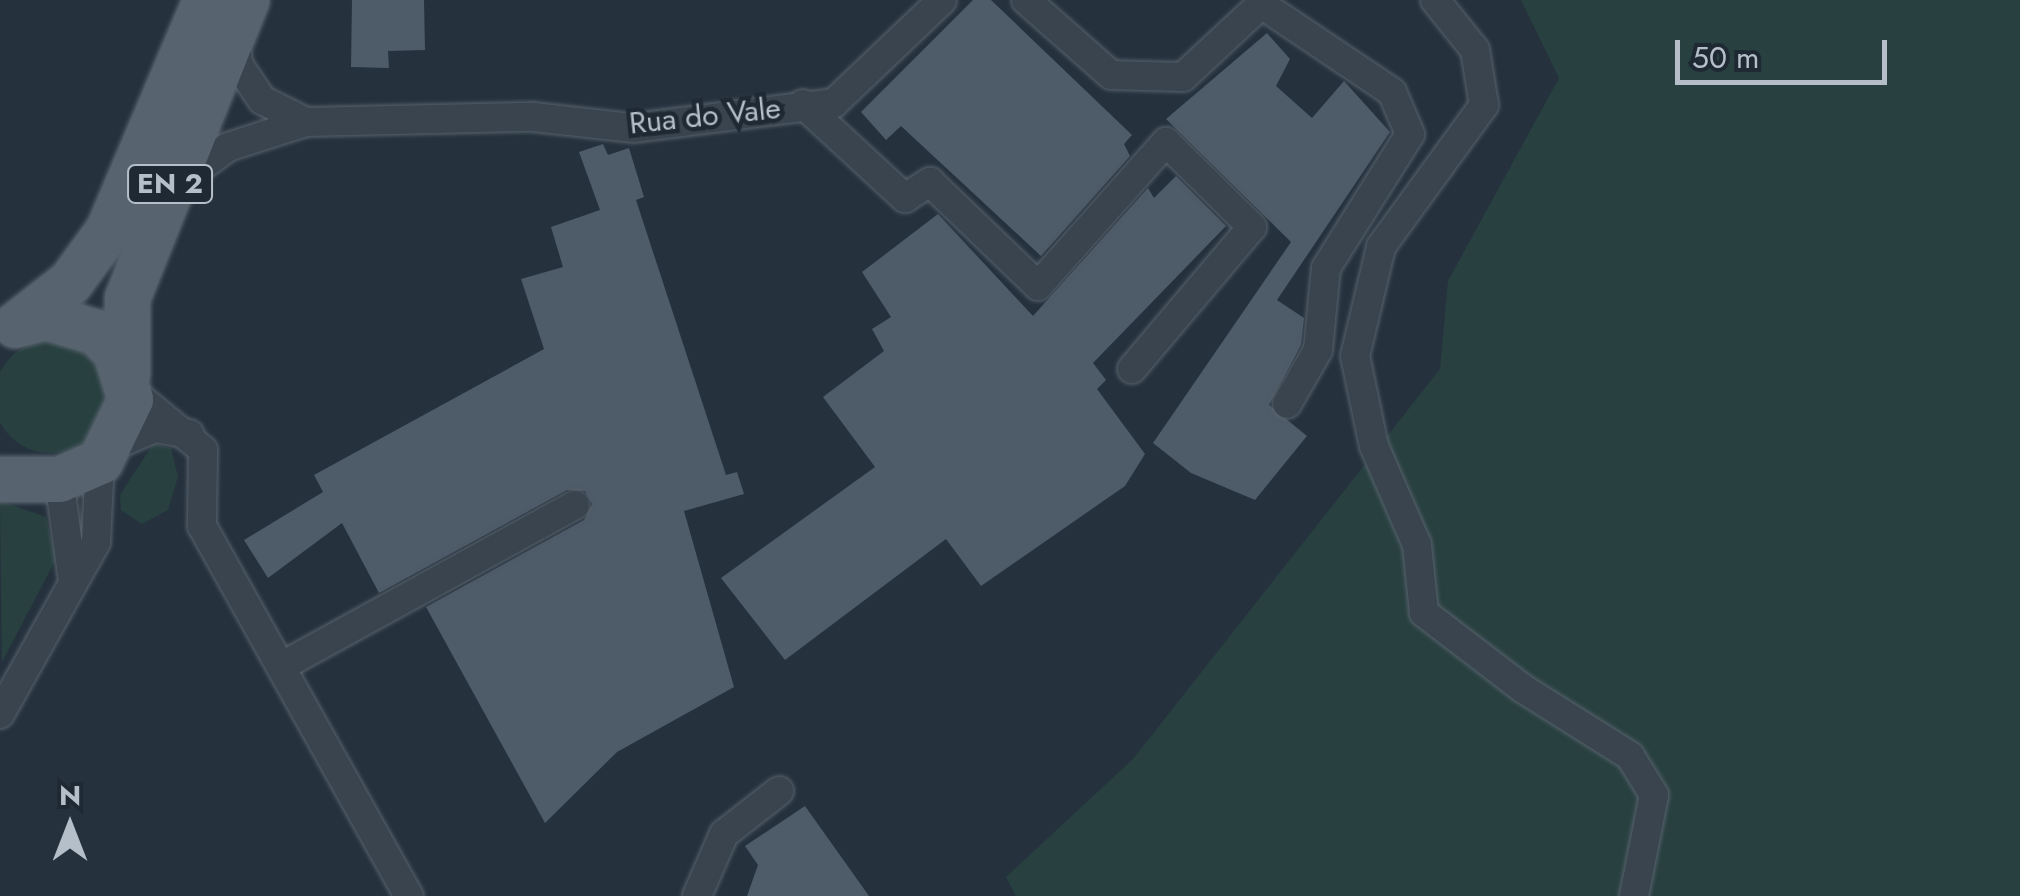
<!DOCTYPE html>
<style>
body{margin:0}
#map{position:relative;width:2020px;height:896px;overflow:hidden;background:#25323e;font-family:Jost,sans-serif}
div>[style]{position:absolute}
.green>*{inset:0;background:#284040}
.round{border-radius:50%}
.building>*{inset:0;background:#4e5b68}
.roads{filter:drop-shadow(0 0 2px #57626c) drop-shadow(0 0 2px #57626c)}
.street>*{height:28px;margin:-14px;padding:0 14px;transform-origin:14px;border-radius:14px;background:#39444e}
.primary>*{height:45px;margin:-22.5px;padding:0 22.5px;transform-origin:22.5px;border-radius:22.5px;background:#57636e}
span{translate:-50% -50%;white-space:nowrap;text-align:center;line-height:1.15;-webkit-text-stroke:9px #1e2933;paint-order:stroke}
.shield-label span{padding:2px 8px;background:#1e2933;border:2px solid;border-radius:8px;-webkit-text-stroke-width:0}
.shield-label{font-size:28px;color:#b5bfc9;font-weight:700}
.street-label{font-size:30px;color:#b5bfc9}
.north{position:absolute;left:20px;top:776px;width:100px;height:100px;-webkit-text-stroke:8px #1e2933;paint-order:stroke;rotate:0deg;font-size:28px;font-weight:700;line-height:40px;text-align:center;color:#b5bfc9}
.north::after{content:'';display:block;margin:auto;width:35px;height:45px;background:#b5bfc9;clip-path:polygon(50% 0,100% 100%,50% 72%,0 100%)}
.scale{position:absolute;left:1675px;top:40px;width:212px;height:45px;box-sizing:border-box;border:5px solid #b5bfc9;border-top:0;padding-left:12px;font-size:30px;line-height:35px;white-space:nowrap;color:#b5bfc9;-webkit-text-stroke:8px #1e2933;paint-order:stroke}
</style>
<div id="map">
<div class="green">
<div style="clip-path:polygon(1521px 0,2020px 0,2020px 896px,1016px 896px,1006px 877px,1133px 759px,1440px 369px,1448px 281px,1559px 78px)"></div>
<div class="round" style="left:-6px;top:341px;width:112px;height:112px"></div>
<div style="clip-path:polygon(153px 444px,171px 448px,178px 477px,168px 510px,142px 524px,121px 510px,120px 495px)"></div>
<div style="clip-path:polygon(0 501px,46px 517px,56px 559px,2px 662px)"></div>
</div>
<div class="building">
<div style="clip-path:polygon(352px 0,424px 0,425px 50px,388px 51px,389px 68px,351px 67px)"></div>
<div style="clip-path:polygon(973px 0,991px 0,1132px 135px,1124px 144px,1130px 156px,1041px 256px,901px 126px,886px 140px,861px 112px)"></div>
<div style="clip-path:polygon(1267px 33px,1290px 59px,1276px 86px,1312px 118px,1344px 81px,1390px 132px,1277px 300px,1304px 318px,1301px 345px,1269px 405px,1307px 436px,1255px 500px,1191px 473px,1153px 443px,1291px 242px,1166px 119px)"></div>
<div style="clip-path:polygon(603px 144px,608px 155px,629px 148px,644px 197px,636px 200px,726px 475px,737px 472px,744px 494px,684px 511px,734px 687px,617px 752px,545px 823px,426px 607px,584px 520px,592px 504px,585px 491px,567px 490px,379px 593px,342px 523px,268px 578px,244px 540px,323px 492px,314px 475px,544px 349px,521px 279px,563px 267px,551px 227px,600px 210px,579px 152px)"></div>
<div style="clip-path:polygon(1176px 176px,1226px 226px,1093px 363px,1106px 380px,1097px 389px,1145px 454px,1125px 486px,981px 586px,946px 539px,785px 660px,721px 578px,875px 467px,823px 397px,884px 351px,872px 329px,891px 317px,862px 272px,938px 214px,1033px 316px,1148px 188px,1154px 198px)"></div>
<div style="clip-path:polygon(805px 806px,869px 896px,747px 896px,758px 865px,745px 846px)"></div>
</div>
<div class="roads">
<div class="street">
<div style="left:1026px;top:0;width:113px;rotate:41.4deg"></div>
<div style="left:1111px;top:75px;width:72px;rotate:1.6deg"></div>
<div style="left:1183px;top:77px;width:113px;rotate:-42.9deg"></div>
<div style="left:1435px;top:0;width:64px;rotate:51.3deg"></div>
<div style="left:1475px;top:50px;width:56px;rotate:80.7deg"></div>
<div style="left:1484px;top:105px;width:175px;rotate:126deg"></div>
<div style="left:1381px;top:247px;width:112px;rotate:103.4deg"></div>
<div style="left:1355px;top:356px;width:92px;rotate:78.1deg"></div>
<div style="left:1374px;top:446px;width:108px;rotate:66.5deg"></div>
<div style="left:1417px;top:545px;width:68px;rotate:84.1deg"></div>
<div style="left:1424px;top:613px;width:123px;rotate:37.4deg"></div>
<div style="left:1522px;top:688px;width:128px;rotate:32.2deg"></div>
<div style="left:1630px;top:756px;width:46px;rotate:58.4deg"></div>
<div style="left:1654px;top:795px;width:103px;rotate:101.2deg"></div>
<div style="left:1261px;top:4px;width:158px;rotate:33.9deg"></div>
<div style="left:1392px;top:92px;width:46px;rotate:66.8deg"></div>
<div style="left:1410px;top:134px;width:158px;rotate:122.1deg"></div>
<div style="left:1326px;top:268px;width:82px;rotate:95.6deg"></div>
<div style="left:1318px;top:350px;width:62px;rotate:119.9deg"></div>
<div style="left:803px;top:104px;width:139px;rotate:42.7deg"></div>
<div style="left:905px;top:198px;width:30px;rotate:-33deg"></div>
<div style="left:930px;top:182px;width:150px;rotate:43.9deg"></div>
<div style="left:1038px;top:286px;width:193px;rotate:-48.4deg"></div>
<div style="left:1166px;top:142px;width:121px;rotate:44.7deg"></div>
<div style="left:1252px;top:227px;width:186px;rotate:130.2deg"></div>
<div style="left:306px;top:122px;width:227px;rotate:-1.3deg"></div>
<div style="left:533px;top:117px;width:101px;rotate:6.3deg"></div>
<div style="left:633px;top:128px;width:203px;rotate:-7.1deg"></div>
<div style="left:834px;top:103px;width:149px;rotate:-43.6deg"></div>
<div style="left:176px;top:185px;width:64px;rotate:-36.2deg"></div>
<div style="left:228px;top:147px;width:82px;rotate:-17.8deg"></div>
<div style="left:306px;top:122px;width:49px;rotate:-153.4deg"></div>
<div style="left:262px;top:100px;width:43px;rotate:-123.7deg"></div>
<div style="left:238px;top:64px;width:28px;rotate:-96deg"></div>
<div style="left:129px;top:389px;width:96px;rotate:39.5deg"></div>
<div style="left:203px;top:450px;width:76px;rotate:90.8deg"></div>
<div style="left:202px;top:526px;width:424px;rotate:60.8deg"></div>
<div style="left:110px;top:447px;width:49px;rotate:-22.9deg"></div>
<div style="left:155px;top:428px;width:35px;rotate:10deg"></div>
<div style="left:59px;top:479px;width:103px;rotate:82.2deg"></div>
<div style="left:284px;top:665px;width:332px;rotate:-28.8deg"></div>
<div style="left:0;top:714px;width:197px;rotate:-60.8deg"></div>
<div style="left:96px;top:542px;width:81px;rotate:-87.2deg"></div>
<div style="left:697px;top:896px;width:68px;rotate:-66.5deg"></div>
<div style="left:724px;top:834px;width:70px;rotate:-38deg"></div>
</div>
<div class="primary">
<div style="left:20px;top:321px;width:63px;rotate:-38deg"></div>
<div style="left:70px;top:282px;width:64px;rotate:-53.8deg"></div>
<div style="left:108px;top:230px;width:250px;rotate:-67.1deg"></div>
<div style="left:127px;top:374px;width:76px;rotate:-90deg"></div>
<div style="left:127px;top:298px;width:321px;rotate:-68.2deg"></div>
<div style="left:0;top:479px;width:59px"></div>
<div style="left:59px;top:479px;width:45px;rotate:-23.7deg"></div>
<div style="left:100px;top:461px;width:69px;rotate:-64.2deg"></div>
<div style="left:130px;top:399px;width:50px;rotate:-107.4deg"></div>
<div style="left:115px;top:351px;width:27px;rotate:-135deg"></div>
<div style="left:96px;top:332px;width:52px;rotate:-163.3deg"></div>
<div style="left:46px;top:317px;width:32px;rotate:166deg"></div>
</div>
</div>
<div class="shield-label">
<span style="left:170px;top:184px">EN 2</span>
</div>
<div class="street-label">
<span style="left:705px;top:116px;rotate:-6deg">Rua do Vale</span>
</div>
<div class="north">N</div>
<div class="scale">50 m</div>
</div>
